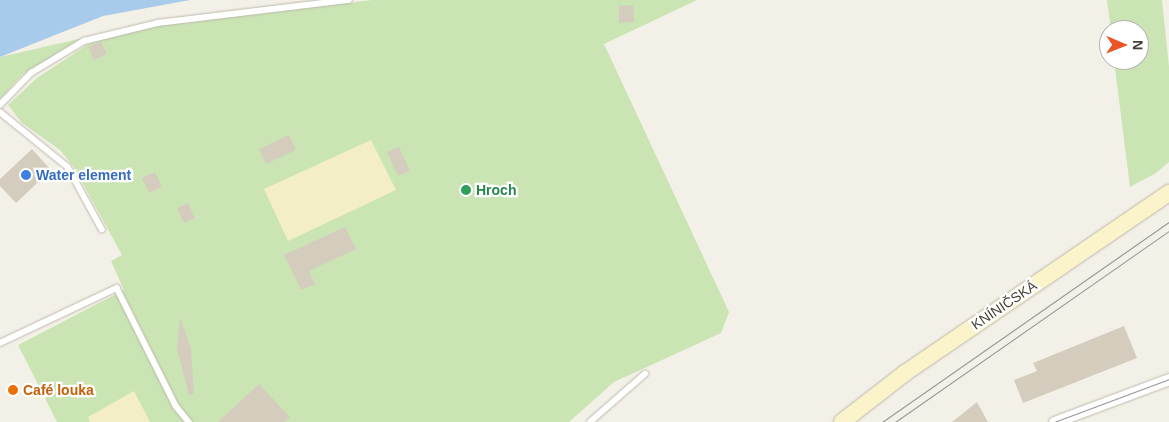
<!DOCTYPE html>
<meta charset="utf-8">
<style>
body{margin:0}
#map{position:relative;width:1169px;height:422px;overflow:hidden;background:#f3f0e8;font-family:Arial,sans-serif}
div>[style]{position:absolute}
.green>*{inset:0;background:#cae4b4}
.sand>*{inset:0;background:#f4eec6}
.water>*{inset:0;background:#a8cbeb}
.building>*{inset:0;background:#d4cdbe}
.roads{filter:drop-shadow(0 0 1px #beb9ab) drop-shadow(0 0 1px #beb9ab)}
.lane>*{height:5.5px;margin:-2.75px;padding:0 2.75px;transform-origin:2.75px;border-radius:2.75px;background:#fff}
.street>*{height:11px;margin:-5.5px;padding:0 5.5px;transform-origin:5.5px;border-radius:5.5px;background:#fff}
.secondary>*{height:16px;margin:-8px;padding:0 8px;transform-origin:8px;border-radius:8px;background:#fbf3ca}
.tram>*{height:1px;margin:-0.5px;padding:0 0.5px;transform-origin:0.5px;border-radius:0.5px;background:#969696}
.dots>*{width:14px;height:14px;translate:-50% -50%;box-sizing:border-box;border:2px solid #fff;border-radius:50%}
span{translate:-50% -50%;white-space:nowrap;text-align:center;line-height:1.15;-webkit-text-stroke:4.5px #fff;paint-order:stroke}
.shop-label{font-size:14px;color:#366cbe;font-weight:700}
.left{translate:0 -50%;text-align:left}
.leisure-label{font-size:14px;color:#27864d;font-weight:700}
.street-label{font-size:14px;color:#464137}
.food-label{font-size:14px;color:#c56008;font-weight:700}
.north{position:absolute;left:1099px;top:20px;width:50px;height:50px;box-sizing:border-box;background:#fff;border:1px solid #b5b3af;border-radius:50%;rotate:91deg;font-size:14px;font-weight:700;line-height:20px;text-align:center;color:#464137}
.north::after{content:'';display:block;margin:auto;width:18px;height:22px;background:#eb5427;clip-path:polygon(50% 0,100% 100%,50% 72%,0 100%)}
</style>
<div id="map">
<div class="green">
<div style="clip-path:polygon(372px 0,697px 0,604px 44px,729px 312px,721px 333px,614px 382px,569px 422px,57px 422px,18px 345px,124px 290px,111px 261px,122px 255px,73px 166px,60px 150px,22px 123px,8px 105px,37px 78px,90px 43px,159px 25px)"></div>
<div style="clip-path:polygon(1107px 0,1162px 0,1169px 67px,1169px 162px,1156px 173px,1130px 187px,1114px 60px,1139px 60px,1139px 30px,1111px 30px)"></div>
<div style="clip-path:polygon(83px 38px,22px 75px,0 99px,0 57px)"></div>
</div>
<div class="sand">
<div style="clip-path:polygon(371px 140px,396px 190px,288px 241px,264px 189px)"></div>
<div style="clip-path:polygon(134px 391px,150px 422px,90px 422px,88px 417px)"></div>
</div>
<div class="water">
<div style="clip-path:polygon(0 0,190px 0,103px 16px,0 57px)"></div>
</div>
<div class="building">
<div style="clip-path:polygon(633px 5px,634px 22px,619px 23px,619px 6px)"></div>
<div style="clip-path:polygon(101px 42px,107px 54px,94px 60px,88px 47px)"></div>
<div style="clip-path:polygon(289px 135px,296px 150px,266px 164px,259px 149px)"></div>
<div style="clip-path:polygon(399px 147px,410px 171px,398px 176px,387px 152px)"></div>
<div style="clip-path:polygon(32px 149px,51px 170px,16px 203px,0 186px,0 179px)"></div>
<div style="clip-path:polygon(155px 172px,162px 187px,149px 193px,142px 178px)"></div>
<div style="clip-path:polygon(188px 203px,195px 218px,184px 223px,177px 208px)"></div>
<div style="clip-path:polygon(345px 227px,356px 249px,309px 271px,315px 284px,301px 290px,284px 255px)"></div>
<div style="clip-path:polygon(180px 318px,191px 348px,194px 394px,189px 395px,177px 349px)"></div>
<div style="clip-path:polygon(1124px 326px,1137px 358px,1023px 403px,1014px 380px,1037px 371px,1033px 363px)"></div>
<div style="clip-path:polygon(259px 384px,290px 417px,284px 422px,218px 422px)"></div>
<div style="clip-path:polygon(977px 402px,988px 422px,952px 422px)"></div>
</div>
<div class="roads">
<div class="lane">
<div style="left:0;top:105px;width:45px;rotate:-45.9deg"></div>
<div style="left:31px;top:73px;width:62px;rotate:-31.1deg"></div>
<div style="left:84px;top:41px;width:76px;rotate:-13.7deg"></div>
<div style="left:158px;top:23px;width:192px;rotate:-6.9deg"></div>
<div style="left:0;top:112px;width:87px;rotate:39deg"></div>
<div style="left:68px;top:167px;width:71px;rotate:61.3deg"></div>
<div style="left:0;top:343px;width:129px;rotate:-25.2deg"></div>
<div style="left:117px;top:288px;width:132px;rotate:63.4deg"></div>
<div style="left:176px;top:406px;width:21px;rotate:51deg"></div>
<div style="left:590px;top:422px;width:73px;rotate:-41.1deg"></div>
</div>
<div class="street">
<div style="left:1054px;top:422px;width:123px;rotate:-20.5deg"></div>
</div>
<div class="secondary">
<div style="left:842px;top:422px;width:80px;rotate:-37.9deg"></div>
<div style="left:905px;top:373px;width:320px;rotate:-34.3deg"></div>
</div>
</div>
<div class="tram">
<div style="left:882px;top:422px;width:350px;rotate:-34.9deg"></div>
<div style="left:895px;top:422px;width:334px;rotate:-34.9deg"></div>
<div style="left:1054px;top:422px;width:123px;rotate:-20.5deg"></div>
</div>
<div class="dots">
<div style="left:26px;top:175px;background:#3f7fe0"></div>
<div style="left:466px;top:190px;background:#2e9e5b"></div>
<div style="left:13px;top:390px;background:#e8710a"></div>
</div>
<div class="shop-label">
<span class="left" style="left:36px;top:175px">Water element</span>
</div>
<div class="leisure-label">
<span class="left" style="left:476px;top:190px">Hroch</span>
</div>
<div class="street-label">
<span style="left:1004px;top:305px;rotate:-34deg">KNÍNIČSKÁ</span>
</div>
<div class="food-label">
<span class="left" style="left:23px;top:390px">Café louka</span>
</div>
<div class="north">N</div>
</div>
